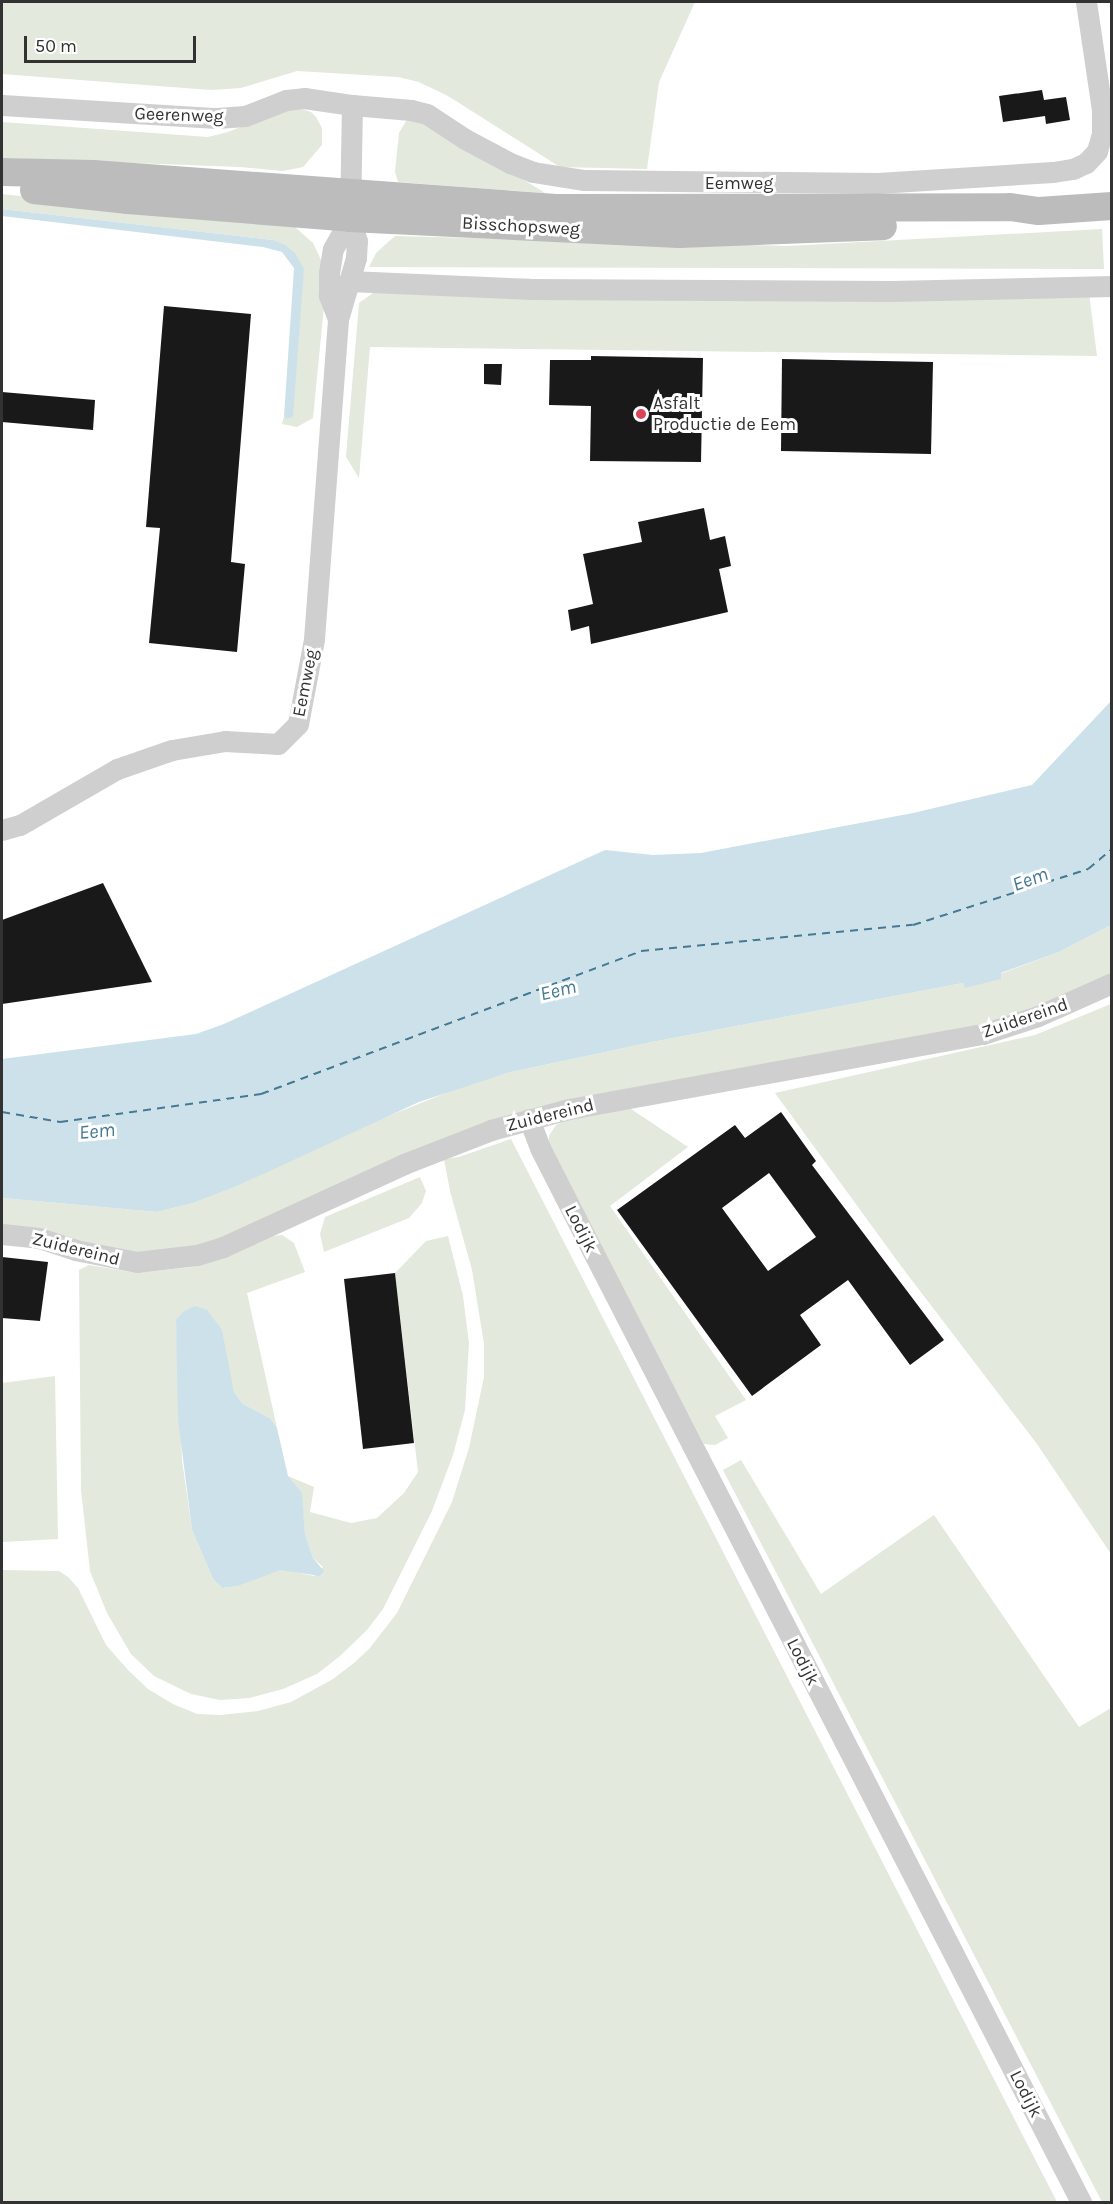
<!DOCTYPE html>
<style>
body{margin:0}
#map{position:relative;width:1113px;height:2204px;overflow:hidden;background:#fff;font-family:Karla,sans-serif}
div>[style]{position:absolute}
.green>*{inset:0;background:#e3e9dc}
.water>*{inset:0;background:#cde1ea}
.ferry>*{height:1.5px;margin-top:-0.75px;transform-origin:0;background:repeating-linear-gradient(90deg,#447991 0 8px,transparent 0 14px)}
.building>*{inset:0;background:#191919}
.minor>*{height:21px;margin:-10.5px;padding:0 10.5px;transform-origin:10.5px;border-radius:10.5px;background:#cfcfcf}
.secondary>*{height:28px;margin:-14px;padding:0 14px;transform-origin:14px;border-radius:14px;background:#bcbcbc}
.dots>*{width:16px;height:16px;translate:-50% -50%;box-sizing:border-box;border:3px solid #fff;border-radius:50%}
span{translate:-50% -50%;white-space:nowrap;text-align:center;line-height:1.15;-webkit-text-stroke:6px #fff;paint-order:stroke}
.street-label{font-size:18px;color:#323232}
.poi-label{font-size:18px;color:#323232}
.left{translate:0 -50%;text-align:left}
.water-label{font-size:20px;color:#447991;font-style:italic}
.frame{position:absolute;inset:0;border:3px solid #323232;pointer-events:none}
.scale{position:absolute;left:24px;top:36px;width:172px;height:27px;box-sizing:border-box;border:3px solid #323232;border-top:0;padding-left:8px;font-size:18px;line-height:21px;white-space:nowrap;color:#323232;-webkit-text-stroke:4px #fff;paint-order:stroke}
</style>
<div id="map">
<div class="green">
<div style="clip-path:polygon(2px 2px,695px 2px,659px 82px,647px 169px,560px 167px,448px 96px,419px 82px,398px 77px,297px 71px,241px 88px,211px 90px,2px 74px)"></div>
<div style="clip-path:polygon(292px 106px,311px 112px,316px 117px,322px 128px,322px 145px,303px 167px,283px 171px,240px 167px,2px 158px,2px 122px,208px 137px,228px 132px)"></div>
<div style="clip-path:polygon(418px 117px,449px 133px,545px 193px,398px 182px,395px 172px,399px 133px,406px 121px)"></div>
<div style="clip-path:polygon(2px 194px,295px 227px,313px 243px,321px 260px,324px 306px,313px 418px,297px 427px,282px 424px,284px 416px,285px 419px,298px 258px,291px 250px,273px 240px,2px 209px)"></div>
<div style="clip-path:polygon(1102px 229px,1104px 269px,369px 267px,376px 253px,395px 236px,787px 246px)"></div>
<div style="clip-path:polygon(376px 291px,1089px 293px,1097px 356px,370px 347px,359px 478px,346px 457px,359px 303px)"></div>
<div style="clip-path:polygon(1111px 925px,1111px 974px,1086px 987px,996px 1022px,577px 1099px,234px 1234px,185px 1249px,135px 1253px,2px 1227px,2px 1198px,157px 1212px,193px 1203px,235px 1187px,356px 1129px,466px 1085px,507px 1073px,652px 1042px,963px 983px,965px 987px,1001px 978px,1000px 974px,1059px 952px)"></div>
<div style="clip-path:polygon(1111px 1004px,1111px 1554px,1037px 1444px,901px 1266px,775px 1093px,1035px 1035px)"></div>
<div style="clip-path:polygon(628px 1107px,688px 1147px,610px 1206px,746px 1400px,715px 1416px,728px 1438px,715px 1445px,704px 1444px,549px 1147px,549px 1136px,556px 1125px,571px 1118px)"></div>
<div style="clip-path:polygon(511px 1139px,1057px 2202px,2px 2202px,2px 1570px,59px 1571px,68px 1577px,78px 1588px,106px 1645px,129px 1671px,148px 1689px,173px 1704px,197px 1714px,221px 1715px,258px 1711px,291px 1702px,333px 1679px,354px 1663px,369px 1649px,397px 1613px,452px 1502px,469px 1448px,484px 1377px,484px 1344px,472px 1270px,450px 1191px,444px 1159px,459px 1157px)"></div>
<div style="clip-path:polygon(420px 1177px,426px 1191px,422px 1203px,409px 1218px,324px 1252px,320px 1234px,325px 1217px)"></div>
<div style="clip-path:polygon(282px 1235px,294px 1243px,305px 1272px,247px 1293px,277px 1428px,270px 1418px,243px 1404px,234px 1392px,232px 1383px,176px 1320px,182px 1460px,192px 1530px,213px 1579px,224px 1588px,238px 1586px,280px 1569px,314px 1576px,323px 1567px,313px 1558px,305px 1534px,301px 1493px,288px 1476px,314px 1487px,310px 1512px,351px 1523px,377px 1518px,404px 1493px,418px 1472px,395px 1273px,426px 1241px,448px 1236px,463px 1296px,469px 1343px,465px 1410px,453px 1455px,432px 1511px,383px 1609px,367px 1630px,340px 1656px,317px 1674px,283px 1689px,249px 1698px,220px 1700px,191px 1694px,154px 1676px,131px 1654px,107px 1613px,90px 1571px,81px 1490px,79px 1270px,89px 1265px,137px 1273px,192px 1267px,225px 1258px,273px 1236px)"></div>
<div style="clip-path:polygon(55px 1376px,58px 1539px,2px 1542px,2px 1383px)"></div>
<div style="clip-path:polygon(741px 1460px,821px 1594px,934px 1515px,1079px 1727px,1111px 1708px,1111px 2202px,1102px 2202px,723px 1470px)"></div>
</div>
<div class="water">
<div style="clip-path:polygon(2px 209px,273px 240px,285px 245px,295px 253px,304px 269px,293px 417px,285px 419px,284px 416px,294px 268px,282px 252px,263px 247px,2px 216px)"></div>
<div style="clip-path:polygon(1111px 701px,1111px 925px,1059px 952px,1001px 973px,1001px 979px,965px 988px,963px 983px,652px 1042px,507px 1073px,419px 1102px,235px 1187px,193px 1203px,157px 1212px,2px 1198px,2px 1059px,196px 1034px,224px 1024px,605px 850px,653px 855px,701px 853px,913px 813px,1032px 785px)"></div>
<div style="clip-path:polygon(195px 1306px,207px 1310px,222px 1330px,234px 1392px,243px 1404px,270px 1418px,277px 1428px,288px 1476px,302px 1493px,305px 1534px,313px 1558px,324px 1571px,320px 1576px,280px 1570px,238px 1586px,223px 1588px,213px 1579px,192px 1530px,178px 1419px,176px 1320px,184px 1311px)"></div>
</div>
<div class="ferry">
<div style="left:2px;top:1112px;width:59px;rotate:9.8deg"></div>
<div style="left:60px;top:1122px;width:203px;rotate:-7.9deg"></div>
<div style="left:261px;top:1094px;width:406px;rotate:-20.6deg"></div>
<div style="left:641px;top:951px;width:273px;rotate:-5.5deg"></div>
<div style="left:913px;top:925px;width:184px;rotate:-17.7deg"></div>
<div style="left:1088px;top:869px;width:31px;rotate:-40deg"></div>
</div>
<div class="building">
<div style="clip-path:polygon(1042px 90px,1044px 100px,1066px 97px,1070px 120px,1046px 124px,1045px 116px,1003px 122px,999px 96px)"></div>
<div style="clip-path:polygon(164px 306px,251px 314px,231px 562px,245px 564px,237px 652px,149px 643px,160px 528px,146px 527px)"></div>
<div style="clip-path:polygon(591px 356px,703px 358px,701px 462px,590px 461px,591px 406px,549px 405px,550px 360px,591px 360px)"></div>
<div style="clip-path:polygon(782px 359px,933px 362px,931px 454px,781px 451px)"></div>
<div style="clip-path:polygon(484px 364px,502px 364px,501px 385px,484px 384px)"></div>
<div style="clip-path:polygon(2px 392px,95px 400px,93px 430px,2px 422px)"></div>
<div style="clip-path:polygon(704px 508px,710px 540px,725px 536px,731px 566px,719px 569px,728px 612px,591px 644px,589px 626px,571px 631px,568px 610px,593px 604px,583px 554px,642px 542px,638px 522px)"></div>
<div style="clip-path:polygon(103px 883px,152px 982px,2px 1004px,2px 920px)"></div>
<div style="clip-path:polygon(evenodd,781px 1112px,816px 1161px,812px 1165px,944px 1340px,910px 1365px,848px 1280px,800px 1315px,821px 1345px,752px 1396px,617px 1210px,735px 1125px,745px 1138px,781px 1112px,769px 1173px,816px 1237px,768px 1271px,722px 1208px,769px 1173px)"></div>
<div style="clip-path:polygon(2px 1257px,48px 1262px,40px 1321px,2px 1318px)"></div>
<div style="clip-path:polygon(395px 1273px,414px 1443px,363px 1449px,344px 1279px)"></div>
</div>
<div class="minor">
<div style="left:2px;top:105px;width:215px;rotate:3.5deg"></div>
<div style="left:217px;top:118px;width:28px;rotate:-4deg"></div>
<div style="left:245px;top:116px;width:44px;rotate:-21.3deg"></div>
<div style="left:286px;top:100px;width:18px;rotate:-6deg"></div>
<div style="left:304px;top:98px;width:49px;rotate:8.3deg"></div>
<div style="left:352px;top:105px;width:59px;rotate:4.8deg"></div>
<div style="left:411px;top:110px;width:16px;rotate:14deg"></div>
<div style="left:427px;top:114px;width:45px;rotate:33.3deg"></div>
<div style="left:465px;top:139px;width:51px;rotate:28.1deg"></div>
<div style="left:510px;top:163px;width:25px;rotate:21deg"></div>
<div style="left:533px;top:172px;width:52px;rotate:8.9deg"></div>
<div style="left:584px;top:180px;width:294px;rotate:0.6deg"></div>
<div style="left:878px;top:183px;width:175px;rotate:-3.6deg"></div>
<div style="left:1053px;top:172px;width:20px;rotate:-9deg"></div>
<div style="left:1073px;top:169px;width:14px;rotate:-25deg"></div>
<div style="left:1086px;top:163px;width:16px;rotate:-47deg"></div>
<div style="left:1097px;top:151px;width:18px;rotate:-74deg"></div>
<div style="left:1102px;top:134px;width:24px;rotate:-90deg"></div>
<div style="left:1102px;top:110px;width:109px;rotate:-98.4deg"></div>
<div style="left:349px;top:281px;width:180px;rotate:2.5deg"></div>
<div style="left:529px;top:289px;width:362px;rotate:0.3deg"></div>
<div style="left:891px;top:291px;width:221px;rotate:-1.3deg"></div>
<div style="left:338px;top:319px;width:26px;rotate:-111deg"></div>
<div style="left:329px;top:295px;width:22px;rotate:-90deg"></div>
<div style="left:329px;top:273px;width:24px;rotate:-81deg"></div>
<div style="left:333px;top:249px;width:35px;rotate:-61deg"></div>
<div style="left:2px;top:830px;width:19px;rotate:-16deg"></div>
<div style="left:20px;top:825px;width:112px;rotate:-30deg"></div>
<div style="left:117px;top:769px;width:58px;rotate:-19.1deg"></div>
<div style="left:172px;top:750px;width:54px;rotate:-9.6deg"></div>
<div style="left:225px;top:741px;width:53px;rotate:3.2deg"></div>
<div style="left:278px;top:744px;width:28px;rotate:-45deg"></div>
<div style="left:298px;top:724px;width:86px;rotate:-79.3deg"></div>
<div style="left:314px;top:639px;width:321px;rotate:-85.7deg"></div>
<div style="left:338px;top:319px;width:64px;rotate:-73.6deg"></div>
<div style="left:356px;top:258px;width:17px;rotate:-87deg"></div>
<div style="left:357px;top:241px;width:24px;rotate:-107deg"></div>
<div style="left:350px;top:218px;width:113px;rotate:-89deg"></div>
<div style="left:529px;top:1119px;width:31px;rotate:69deg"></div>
<div style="left:540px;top:1148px;width:117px;rotate:63deg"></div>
<div style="left:593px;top:1252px;width:1068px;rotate:62.81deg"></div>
<div style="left:2px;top:1234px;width:37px;rotate:6deg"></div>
<div style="left:39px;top:1238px;width:38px;rotate:18deg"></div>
<div style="left:75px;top:1250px;width:63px;rotate:11deg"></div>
<div style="left:137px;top:1262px;width:60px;rotate:-6.7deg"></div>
<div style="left:197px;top:1255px;width:27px;rotate:-17deg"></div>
<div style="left:223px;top:1247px;width:199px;rotate:-24.6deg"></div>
<div style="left:404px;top:1164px;width:93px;rotate:-21.3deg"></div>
<div style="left:491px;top:1130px;width:81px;rotate:-15.1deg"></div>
<div style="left:569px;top:1109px;width:421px;rotate:-10.3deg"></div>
<div style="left:983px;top:1034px;width:58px;rotate:-18.1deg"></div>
<div style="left:1038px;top:1016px;width:81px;rotate:-24deg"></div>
</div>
<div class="secondary">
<div style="left:2px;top:172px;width:91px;rotate:1.3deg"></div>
<div style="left:93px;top:174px;width:464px;rotate:4.2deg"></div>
<div style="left:556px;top:208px;width:454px;rotate:-0.1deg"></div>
<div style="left:1010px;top:207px;width:29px;rotate:8deg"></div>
<div style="left:1039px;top:211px;width:73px;rotate:-3.9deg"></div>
<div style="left:34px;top:190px;width:95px;rotate:6.1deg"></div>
<div style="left:128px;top:200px;width:223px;rotate:4.6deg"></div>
<div style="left:350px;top:218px;width:329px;rotate:2.8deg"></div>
<div style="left:679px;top:234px;width:204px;rotate:-2.2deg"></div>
</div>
<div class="dots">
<div style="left:641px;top:414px;background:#db435a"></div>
</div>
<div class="street-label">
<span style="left:179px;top:115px;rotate:2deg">Geerenweg</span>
<span style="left:739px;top:183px">Eemweg</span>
<span style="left:521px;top:226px;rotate:3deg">Bisschopsweg</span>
<span style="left:305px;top:683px;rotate:-79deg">Eemweg</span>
<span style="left:1025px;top:1018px;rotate:-19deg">Zuidereind</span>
<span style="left:550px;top:1115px;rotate:-14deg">Zuidereind</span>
<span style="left:581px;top:1229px;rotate:63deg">Lodijk</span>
<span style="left:76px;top:1249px;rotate:14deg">Zuidereind</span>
<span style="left:803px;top:1662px;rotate:63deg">Lodijk</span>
<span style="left:1026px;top:2094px;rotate:63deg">Lodijk</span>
</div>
<div class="poi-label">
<span class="left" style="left:653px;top:414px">Asfalt<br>Productie de Eem</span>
</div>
<div class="water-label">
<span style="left:1030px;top:879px;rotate:-20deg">Eem</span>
<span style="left:558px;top:990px;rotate:-13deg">Eem</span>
<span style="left:97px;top:1131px;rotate:-5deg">Eem</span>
</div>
<div class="frame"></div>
<div class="scale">50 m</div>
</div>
